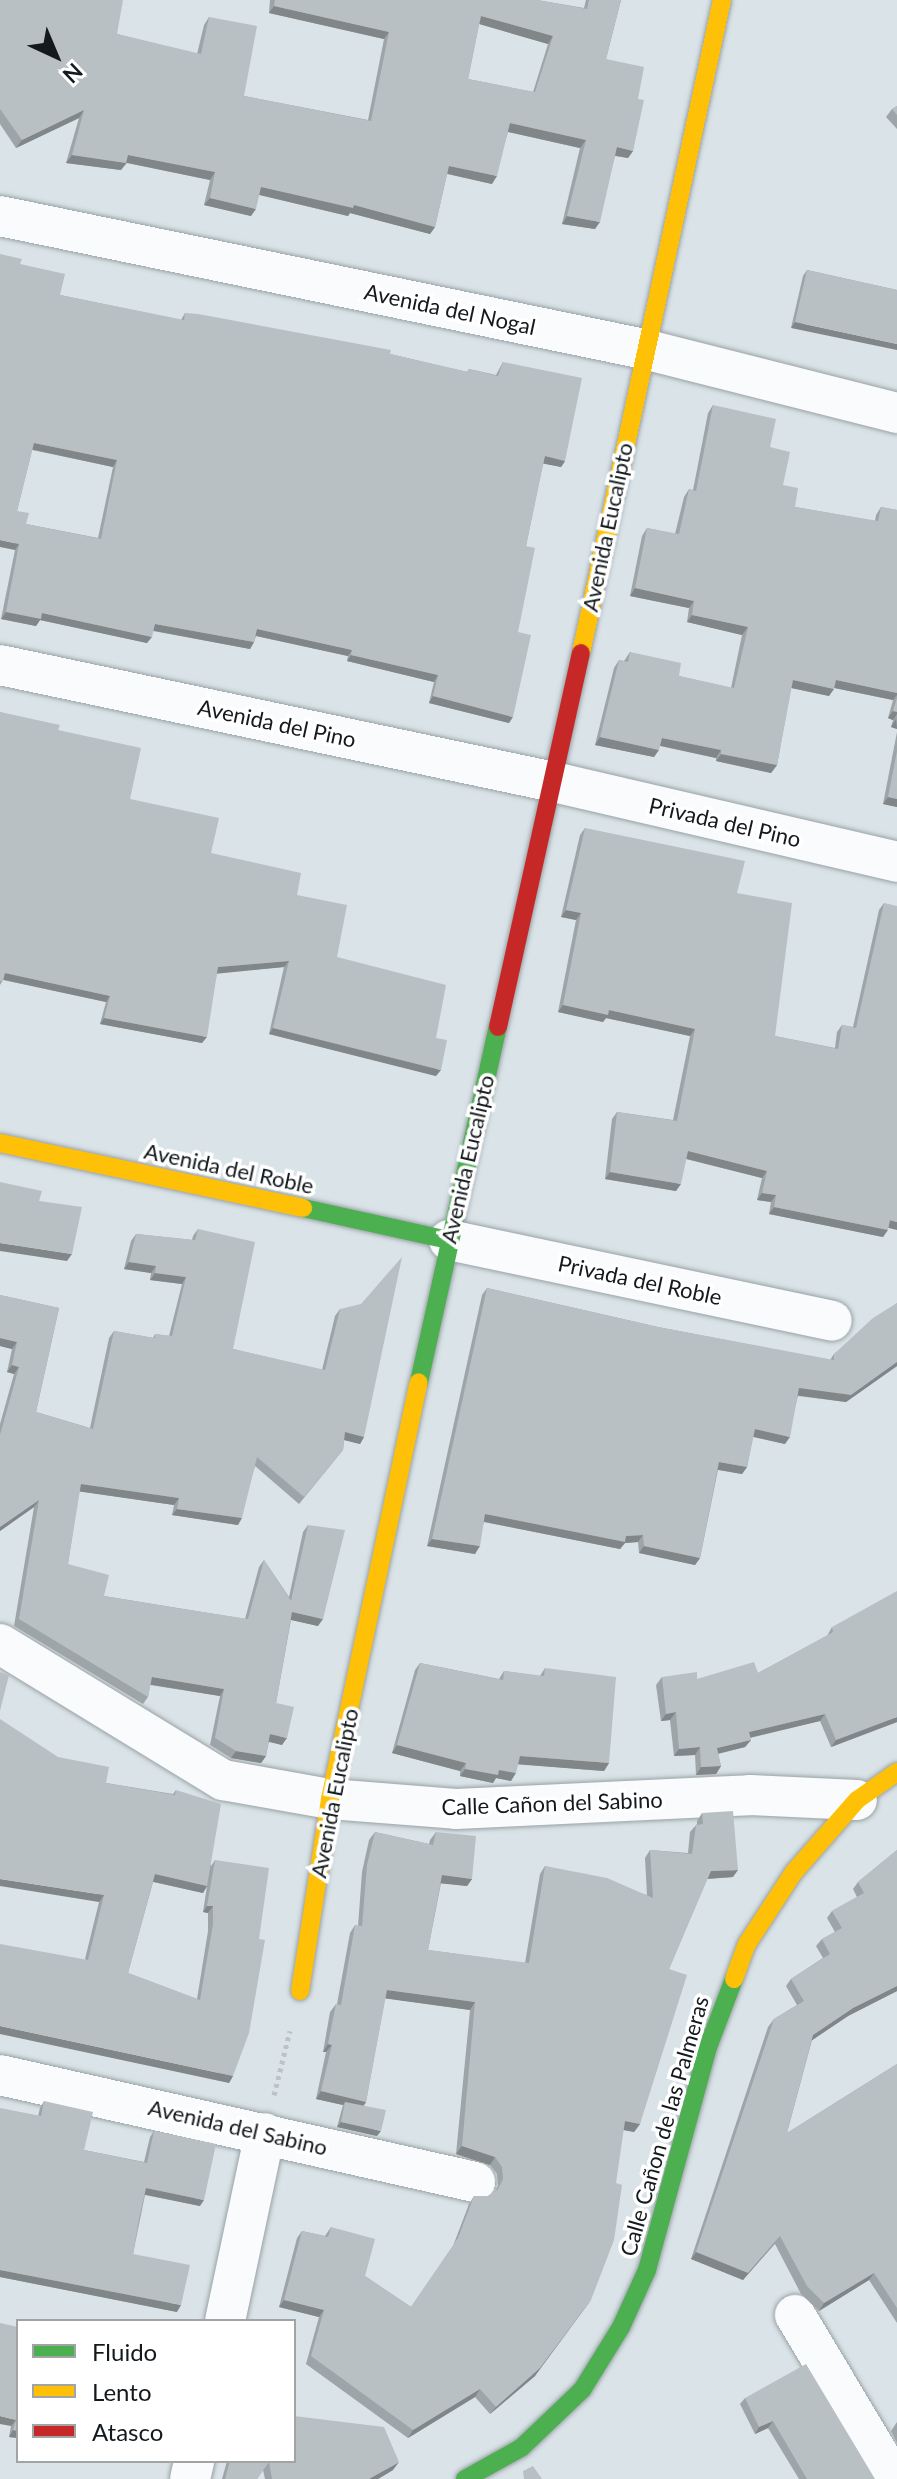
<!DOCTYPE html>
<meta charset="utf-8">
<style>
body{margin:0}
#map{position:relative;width:897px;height:2479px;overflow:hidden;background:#d9e3e8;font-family:Lato,sans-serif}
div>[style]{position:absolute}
.path>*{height:5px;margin-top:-2.5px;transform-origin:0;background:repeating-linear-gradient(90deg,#bfc2c4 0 4px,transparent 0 8px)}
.roads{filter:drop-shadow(0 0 2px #9aa2a5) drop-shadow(0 0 2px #9aa2a5)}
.street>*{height:40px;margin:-20px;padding:0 20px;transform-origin:20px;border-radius:20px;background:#f9fbfc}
.fast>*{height:18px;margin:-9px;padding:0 9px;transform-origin:9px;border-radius:9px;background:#4caf50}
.slow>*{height:18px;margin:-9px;padding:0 9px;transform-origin:9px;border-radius:9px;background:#ffc107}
.jam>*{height:18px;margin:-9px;padding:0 9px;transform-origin:9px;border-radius:9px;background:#c62828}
.wall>*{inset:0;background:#9ea5a9}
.shaded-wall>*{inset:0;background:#818689}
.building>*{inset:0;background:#b8c0c4}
span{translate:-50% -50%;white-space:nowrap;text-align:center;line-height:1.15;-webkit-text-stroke:7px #fff;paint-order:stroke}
.street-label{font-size:22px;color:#13191c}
.legend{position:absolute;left:16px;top:2319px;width:280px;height:144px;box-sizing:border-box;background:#fff;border:2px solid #a1a3a4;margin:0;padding:10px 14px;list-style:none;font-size:24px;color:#13191c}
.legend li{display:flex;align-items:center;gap:16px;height:40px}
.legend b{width:40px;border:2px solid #a1a3a4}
.north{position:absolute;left:16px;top:16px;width:80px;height:80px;-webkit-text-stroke:6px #fff;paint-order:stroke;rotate:136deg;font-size:22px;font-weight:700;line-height:32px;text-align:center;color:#13191c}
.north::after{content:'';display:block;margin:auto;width:28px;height:36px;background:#13191c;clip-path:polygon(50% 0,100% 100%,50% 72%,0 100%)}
</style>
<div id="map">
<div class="path">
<div style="left:274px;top:2095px;width:66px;rotate:-76deg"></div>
</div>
<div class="roads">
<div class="street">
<div style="left:0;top:216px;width:658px;rotate:11.67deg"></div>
<div style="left:644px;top:349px;width:261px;rotate:14.2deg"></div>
<div style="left:0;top:665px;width:566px;rotate:11.93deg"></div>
<div style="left:554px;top:782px;width:352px;rotate:13.1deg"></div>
<div style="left:449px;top:1240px;width:391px;rotate:11.9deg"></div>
<div style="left:0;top:1644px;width:261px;rotate:31.4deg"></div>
<div style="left:223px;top:1780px;width:109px;rotate:10.1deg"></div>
<div style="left:330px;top:1799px;width:126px;rotate:4.5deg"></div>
<div style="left:456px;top:1809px;width:294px;rotate:-2.7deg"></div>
<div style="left:750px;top:1795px;width:107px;rotate:2.7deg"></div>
<div style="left:0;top:2075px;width:487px;rotate:12.7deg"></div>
<div style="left:795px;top:2315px;width:191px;rotate:59.1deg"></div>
<div style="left:225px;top:2321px;width:192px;rotate:-78deg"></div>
<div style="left:190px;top:2479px;width:18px;rotate:-77deg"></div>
</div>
<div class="fast">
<div style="left:303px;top:1208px;width:149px;rotate:12.4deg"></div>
<div style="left:419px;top:1382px;width:364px;rotate:-77.5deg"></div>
<div style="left:465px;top:2479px;width:64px;rotate:-29deg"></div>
<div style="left:521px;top:2448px;width:84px;rotate:-43.6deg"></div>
<div style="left:582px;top:2390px;width:74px;rotate:-58.2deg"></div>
<div style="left:621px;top:2327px;width:63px;rotate:-65.5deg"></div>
<div style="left:647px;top:2270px;width:231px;rotate:-74.7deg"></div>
<div style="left:708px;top:2047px;width:73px;rotate:-69.1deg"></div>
</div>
<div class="slow">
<div style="left:581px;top:653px;width:668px;rotate:-77.82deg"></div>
<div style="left:0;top:1143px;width:310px;rotate:12.1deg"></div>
<div style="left:734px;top:1979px;width:37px;rotate:-70deg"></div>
<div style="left:747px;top:1944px;width:86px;rotate:-56.9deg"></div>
<div style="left:794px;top:1872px;width:96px;rotate:-48.8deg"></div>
<div style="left:857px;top:1800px;width:49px;rotate:-35deg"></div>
<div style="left:300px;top:1991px;width:194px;rotate:-81.1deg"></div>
<div style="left:330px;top:1799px;width:426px;rotate:-78deg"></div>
</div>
<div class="jam">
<div style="left:498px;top:1027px;width:383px;rotate:-77.5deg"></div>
</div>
</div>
<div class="wall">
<div style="clip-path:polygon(evenodd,0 0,117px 34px,197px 54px,204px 25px,209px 17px,244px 96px,368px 120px,384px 39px,269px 13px,270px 0,537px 0,584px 8px,586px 0,621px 0,606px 59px,638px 99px,633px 151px,628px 158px,615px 156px,595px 229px,562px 224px,580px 148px,508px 132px,492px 184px,447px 174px,435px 227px,430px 234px,350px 213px,348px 216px,259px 195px,251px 216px,204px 205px,210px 180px,127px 163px,121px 170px,66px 163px,79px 118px,16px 148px,0 124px,0 0,479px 24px,548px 44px,533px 92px,468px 79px,479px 24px)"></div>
<div style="clip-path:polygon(897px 106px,897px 129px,886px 117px,892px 109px)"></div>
<div style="clip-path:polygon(evenodd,20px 264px,60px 295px,181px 320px,185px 313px,390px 354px,467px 372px,469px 369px,496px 375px,503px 362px,565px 461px,561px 467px,543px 463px,526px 546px,509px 723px,429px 703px,434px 682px,347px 661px,348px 656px,256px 636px,254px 642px,250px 649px,153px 631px,147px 643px,40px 620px,36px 626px,1px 619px,15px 550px,20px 264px,32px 450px,113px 467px,98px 538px,26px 524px,17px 511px,32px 450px)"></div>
<div style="clip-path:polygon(807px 270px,897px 290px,791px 328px,803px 276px)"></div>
<div style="clip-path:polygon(713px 405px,770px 447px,783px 485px,795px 507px,875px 521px,876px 515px,881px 507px,897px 510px,897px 729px,891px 727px,893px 720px,888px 718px,893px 700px,834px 688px,829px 696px,791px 688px,777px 765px,771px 773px,716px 761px,716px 758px,660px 746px,654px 757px,595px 745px,614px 668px,619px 660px,624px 661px,630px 652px,679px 676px,731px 688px,742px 635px,687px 622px,689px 608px,630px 596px,642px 536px,647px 528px,675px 534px,684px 497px,689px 489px,693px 490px,708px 413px)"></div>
<div style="clip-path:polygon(0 712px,58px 730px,130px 799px,211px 853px,297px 895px,337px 957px,436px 1038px,436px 1076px,269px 1034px,284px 967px,217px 973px,202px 1043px,100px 1024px,106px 1002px,3px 980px,0 985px)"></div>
<div style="clip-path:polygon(897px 732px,897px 807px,883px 804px)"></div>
<div style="clip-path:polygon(585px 828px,737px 893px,775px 1036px,835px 1048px,837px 1032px,842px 1025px,853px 1027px,879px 910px,884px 903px,888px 1228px,883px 1237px,769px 1214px,771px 1202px,757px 1200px,762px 1178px,686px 1159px,676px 1191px,605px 1179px,612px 1119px,617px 1112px,673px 1120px,690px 1036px,606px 1018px,603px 1022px,558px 1012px,576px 920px,561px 917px,580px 835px)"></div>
<div style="clip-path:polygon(198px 1229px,233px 1349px,322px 1370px,335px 1316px,340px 1309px,364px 1437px,360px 1444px,344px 1440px,343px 1450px,299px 1504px,255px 1466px,238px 1525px,172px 1515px,174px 1505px,79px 1491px,68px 1564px,104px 1596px,245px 1619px,259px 1567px,264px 1560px,289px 1597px,303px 1532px,308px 1525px,318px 1626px,291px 1620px,276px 1703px,282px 1745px,269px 1741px,266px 1756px,261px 1763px,231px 1758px,210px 1745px,220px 1696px,150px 1685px,148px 1697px,143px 1704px,14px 1626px,34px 1507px,0 1531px,0 1424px,14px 1374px,7px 1372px,12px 1349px,0 1346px,0 1295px,59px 1308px,36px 1412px,90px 1428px,109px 1338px,114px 1331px,153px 1338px,155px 1334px,169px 1336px,182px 1284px,150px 1280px,151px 1273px,124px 1269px,131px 1241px,136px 1234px,192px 1240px,193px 1236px)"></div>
<div style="clip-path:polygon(487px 1288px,658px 1327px,830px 1360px,834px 1354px,897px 1303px,897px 1366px,846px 1402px,798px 1396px,785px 1444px,753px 1437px,747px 1467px,742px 1474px,718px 1470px,700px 1558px,695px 1565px,639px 1553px,638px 1542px,625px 1543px,620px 1549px,484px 1522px,475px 1554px,427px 1546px,482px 1295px)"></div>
<div style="clip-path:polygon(832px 1627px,897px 1722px,831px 1747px,820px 1721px,750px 1738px,751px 1740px,745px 1747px,718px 1754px,721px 1766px,716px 1774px,696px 1775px,695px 1755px,674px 1756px,670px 1720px,661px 1721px,656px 1685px,662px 1677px,697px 1679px,758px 1673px,827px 1636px)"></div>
<div style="clip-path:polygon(420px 1663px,499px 1679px,504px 1671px,540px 1676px,545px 1668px,609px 1763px,604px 1771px,518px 1764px,511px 1781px,496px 1778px,493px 1783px,460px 1776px,460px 1771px,392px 1753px,415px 1670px)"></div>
<div style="clip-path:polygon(evenodd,58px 1757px,106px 1783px,173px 1794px,176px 1790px,211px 1866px,215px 1860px,233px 2076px,229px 2083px,85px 1959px,99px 1902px,58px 1757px,153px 1882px,203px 1893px,207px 1886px,203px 1912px,208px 1913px,208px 1931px,197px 1999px,128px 1973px,153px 1882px)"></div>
<div style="clip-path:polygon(702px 1813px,733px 1877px,707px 1879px,669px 1969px,640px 2124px,634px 2132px,623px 2130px,535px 2376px,490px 2414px,475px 2397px,408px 2438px,306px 2364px,319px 2317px,279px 2307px,297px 2238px,302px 2231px,325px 2236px,331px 2227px,365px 2276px,411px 2307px,453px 2246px,469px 2204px,474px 2196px,488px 2196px,495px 2191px,498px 2186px,497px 2174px,490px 2165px,456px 2154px,470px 2010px,385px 1998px,366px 2102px,363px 2106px,377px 2136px,337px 2127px,343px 2105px,316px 2099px,326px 2052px,323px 2052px,330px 2012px,336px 2004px,337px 2004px,350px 1933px,355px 1925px,358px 1926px,362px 1872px,369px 1840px,375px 1832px,429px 1844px,430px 1840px,436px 1832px,472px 1879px,467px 1886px,441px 1883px,428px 1950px,525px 1963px,540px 1874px,545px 1866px,647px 1895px,645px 1858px,650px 1850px,688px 1853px,690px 1832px,697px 1824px,697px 1821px)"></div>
<div style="clip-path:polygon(897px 1850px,897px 1991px,848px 2016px,812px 2040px,787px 2133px,897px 2064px,897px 2323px,869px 2280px,819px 2311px,801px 2294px,775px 2244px,743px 2280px,691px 2259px,768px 2027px,774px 2019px,797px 2005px,786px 1986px,791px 1979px,823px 1958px,816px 1946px,822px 1939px,835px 1932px,827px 1918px,832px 1911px,857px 1897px,853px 1889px,858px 1882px)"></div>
<div style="clip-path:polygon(44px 2101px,84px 2150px,144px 2162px,150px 2137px,154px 2131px,200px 2206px,145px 2195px,133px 2254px,177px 2312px,0 2277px,40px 2108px)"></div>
<div style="clip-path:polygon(18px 2327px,18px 2438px,9px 2437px,11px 2426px)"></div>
<div style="clip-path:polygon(745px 2398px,875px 2479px,799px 2479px,768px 2428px,755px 2434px,740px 2404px)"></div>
<div style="clip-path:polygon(897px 2422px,897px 2443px,891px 2431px)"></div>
<div style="clip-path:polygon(227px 2461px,294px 2461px,393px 2470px,378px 2479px,265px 2479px,263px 2470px,257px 2479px,222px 2479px)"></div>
</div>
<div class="shaded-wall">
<div style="clip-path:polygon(274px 6px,389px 32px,384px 39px,269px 13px)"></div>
<div style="clip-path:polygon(481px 16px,553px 36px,548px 44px,476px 23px)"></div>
<div style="clip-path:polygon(84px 110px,79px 118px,16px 148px,22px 140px)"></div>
<div style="clip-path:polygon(510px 123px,586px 140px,580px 148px,504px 131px)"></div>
<div style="clip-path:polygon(617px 147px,633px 151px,628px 158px,612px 155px)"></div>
<div style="clip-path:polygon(72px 155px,126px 163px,121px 170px,66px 163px)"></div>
<div style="clip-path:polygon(128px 155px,215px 172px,210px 180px,123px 162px)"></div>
<div style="clip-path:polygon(449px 166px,497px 176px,492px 184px,444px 173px)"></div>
<div style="clip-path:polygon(261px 187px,354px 205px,435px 227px,430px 234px,350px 213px,348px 216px,256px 194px)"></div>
<div style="clip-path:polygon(210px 198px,256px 209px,251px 216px,204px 205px)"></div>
<div style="clip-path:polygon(567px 216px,600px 222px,595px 229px,562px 224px)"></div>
<div style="clip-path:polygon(795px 322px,897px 344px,897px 350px,791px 328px)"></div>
<div style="clip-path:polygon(34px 443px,117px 460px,113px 467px,30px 449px)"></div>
<div style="clip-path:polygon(545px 456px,565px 461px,561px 467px,540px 463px)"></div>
<div style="clip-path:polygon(0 540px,19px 544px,15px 550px,0 547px)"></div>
<div style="clip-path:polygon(635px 588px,694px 601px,689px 608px,630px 596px)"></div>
<div style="clip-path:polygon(6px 612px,42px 613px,152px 637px,147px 643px,40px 620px,36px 626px,1px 619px)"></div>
<div style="clip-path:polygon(692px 615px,748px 627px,742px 635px,687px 622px)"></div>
<div style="clip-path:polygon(155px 624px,254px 642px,250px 649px,150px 630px)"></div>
<div style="clip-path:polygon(257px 629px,352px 650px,348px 656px,252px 635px)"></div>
<div style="clip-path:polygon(351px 655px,438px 675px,434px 682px,347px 661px)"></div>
<div style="clip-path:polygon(793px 680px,834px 689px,829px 696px,787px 687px)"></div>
<div style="clip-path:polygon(836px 680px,897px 693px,897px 695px,893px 700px,830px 687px)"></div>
<div style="clip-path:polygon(433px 696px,513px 717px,509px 723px,429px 703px)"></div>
<div style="clip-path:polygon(893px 711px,897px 712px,897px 714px,893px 720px,888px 718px)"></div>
<div style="clip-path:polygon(896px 719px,897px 729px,891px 727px)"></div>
<div style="clip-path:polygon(600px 737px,659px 750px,654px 757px,595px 745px)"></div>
<div style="clip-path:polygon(662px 738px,721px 750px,716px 758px,657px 745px)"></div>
<div style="clip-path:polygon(721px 754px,777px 765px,771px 773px,716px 761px)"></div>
<div style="clip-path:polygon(888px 797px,897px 799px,897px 807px,883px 804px)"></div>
<div style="clip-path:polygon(566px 910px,581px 913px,576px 920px,561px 917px)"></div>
<div style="clip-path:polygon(289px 961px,284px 967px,214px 974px,218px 967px)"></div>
<div style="clip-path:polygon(5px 973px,110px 996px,106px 1002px,0 979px)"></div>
<div style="clip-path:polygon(563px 1005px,609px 1010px,695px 1029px,690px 1036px,606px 1018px,603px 1022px,558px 1012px)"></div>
<div style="clip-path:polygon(104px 1018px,207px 1037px,202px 1043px,100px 1024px)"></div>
<div style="clip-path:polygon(273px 1028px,441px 1070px,436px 1076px,269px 1034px)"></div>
<div style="clip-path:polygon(688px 1151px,767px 1171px,762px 1178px,683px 1158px)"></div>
<div style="clip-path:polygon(610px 1172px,681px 1184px,676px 1191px,605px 1179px)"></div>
<div style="clip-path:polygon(762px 1193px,776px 1195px,771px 1202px,757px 1200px)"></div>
<div style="clip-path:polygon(774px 1207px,888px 1230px,883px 1237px,769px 1214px)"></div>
<div style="clip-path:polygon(890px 1220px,897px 1222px,897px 1230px,885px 1227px)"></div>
<div style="clip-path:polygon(0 1243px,72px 1254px,67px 1261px,0 1251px)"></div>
<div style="clip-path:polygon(129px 1262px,156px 1266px,151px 1273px,124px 1269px)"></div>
<div style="clip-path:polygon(155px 1273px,186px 1277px,182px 1284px,150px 1280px)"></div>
<div style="clip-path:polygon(0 1338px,17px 1342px,12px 1349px,0 1346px)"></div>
<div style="clip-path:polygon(897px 1362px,897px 1366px,846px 1402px,795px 1395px,799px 1388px)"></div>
<div style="clip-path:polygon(12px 1365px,19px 1367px,14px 1374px,7px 1372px)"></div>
<div style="clip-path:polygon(755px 1429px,790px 1437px,785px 1444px,750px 1436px)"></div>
<div style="clip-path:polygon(345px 1432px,364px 1437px,360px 1444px,340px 1439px)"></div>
<div style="clip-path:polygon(719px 1462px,747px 1467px,742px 1474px,714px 1469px)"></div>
<div style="clip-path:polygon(81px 1484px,179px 1498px,174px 1505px,76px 1491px)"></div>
<div style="clip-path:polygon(39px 1500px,34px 1507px,0 1531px,0 1527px)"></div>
<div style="clip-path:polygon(177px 1509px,242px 1518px,238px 1525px,172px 1515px)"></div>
<div style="clip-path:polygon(485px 1514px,626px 1536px,643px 1535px,638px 1542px,625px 1543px,620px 1549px,480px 1521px)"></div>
<div style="clip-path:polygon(432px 1539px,480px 1546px,475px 1554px,427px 1546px)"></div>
<div style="clip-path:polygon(644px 1546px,700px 1558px,695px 1565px,639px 1553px)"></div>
<div style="clip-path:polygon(292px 1612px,323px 1619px,318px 1626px,287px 1619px)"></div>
<div style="clip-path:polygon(152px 1677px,224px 1689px,220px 1696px,147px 1684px)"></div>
<div style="clip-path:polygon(676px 1712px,670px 1720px,661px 1721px,666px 1714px)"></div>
<div style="clip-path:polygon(825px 1714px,820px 1721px,744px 1739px,749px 1732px)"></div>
<div style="clip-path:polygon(897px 1717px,897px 1722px,831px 1747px,836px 1740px)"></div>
<div style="clip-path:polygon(270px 1734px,287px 1738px,282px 1745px,265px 1741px)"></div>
<div style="clip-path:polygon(751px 1740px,745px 1747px,712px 1755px,717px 1748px)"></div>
<div style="clip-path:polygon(397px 1745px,466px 1763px,460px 1771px,392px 1753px)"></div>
<div style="clip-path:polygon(700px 1747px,695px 1755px,674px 1756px,679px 1749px)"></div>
<div style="clip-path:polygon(236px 1751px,266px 1756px,261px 1763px,231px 1758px)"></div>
<div style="clip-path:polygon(520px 1756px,609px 1763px,604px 1771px,514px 1764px)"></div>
<div style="clip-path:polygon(721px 1766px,716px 1774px,696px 1775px,701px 1767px)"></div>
<div style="clip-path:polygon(465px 1769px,499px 1770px,516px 1773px,511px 1781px,496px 1778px,493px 1783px,460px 1776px)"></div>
<div style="clip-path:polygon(738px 1870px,733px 1877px,705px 1879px,711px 1871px)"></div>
<div style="clip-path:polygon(155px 1874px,207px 1886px,203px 1893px,150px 1881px)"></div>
<div style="clip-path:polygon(442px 1875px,472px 1879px,467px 1886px,437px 1883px)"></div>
<div style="clip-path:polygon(0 1879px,104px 1895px,99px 1902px,0 1886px)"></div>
<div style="clip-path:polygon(207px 1906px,213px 1906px,208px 1913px,203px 1912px)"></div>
<div style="clip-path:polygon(897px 1986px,897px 1991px,848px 2016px,808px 2043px,813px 2035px,853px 2008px)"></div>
<div style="clip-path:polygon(387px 1990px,475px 2002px,470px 2010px,382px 1998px)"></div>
<div style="clip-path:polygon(0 2026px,233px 2076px,229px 2083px,0 2034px)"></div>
<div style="clip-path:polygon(328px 2044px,332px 2045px,326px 2052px,323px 2052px)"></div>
<div style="clip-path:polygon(321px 2091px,366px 2102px,361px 2110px,345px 2102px,343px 2105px,316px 2099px)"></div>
<div style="clip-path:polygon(625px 2121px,640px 2124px,634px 2132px,619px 2129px)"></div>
<div style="clip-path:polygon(341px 2122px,381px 2131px,377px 2136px,337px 2127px)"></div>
<div style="clip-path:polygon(462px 2146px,495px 2157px,490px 2165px,456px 2154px)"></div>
<div style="clip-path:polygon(146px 2188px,204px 2200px,200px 2206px,142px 2194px)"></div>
<div style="clip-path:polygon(780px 2236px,743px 2280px,691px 2259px,696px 2252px)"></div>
<div style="clip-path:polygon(0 2270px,181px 2305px,177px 2312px,0 2277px)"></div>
<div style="clip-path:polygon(874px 2273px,869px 2280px,819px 2311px,824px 2303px)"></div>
<div style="clip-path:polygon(284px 2300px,324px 2310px,319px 2317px,279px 2307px)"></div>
<div style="clip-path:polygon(591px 2300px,535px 2376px,490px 2414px,496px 2407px)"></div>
<div style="clip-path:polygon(480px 2389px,475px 2397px,408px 2438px,413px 2430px)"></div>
<div style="clip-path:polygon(0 2416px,16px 2420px,11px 2426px,0 2424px)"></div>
<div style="clip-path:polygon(773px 2421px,768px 2428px,755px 2434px,759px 2427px)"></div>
<div style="clip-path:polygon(13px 2430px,18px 2431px,18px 2438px,9px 2437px)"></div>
<div style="clip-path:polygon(399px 2462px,393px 2470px,378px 2479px,369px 2479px)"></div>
</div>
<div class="building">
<div style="clip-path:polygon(evenodd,0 0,123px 0,117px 34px,201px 54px,209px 17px,257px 26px,244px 96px,371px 121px,389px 32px,274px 6px,275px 0,537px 0,587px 9px,589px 0,621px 0,606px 59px,644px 67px,638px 99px,644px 100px,633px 151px,617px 147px,600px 222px,567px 216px,586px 140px,510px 123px,497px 176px,449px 166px,435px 227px,354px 205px,353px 208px,261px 187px,256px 209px,210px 198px,215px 172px,128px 155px,126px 163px,72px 155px,84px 110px,22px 140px,0 109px,0 0,481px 16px,553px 36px,535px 92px,468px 79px,481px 16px)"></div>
<div style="clip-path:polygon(897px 106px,897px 115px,892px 109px)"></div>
<div style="clip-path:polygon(evenodd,0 254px,22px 259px,20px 264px,65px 274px,60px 295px,184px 320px,185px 313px,198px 314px,391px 350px,390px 354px,468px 372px,469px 369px,498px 376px,503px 362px,582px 378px,565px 461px,545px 456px,526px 546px,535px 548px,518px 632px,531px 635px,513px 717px,433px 696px,438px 675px,351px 655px,352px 650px,257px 629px,254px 642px,155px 624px,152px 637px,42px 613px,41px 619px,6px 612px,19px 544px,0 540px,0 254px,34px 443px,117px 460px,101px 539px,26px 524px,29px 513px,17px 511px,34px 443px)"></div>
<div style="clip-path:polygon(807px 270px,897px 290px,897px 344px,795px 322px)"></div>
<div style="clip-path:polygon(713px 405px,776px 419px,770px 447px,790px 452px,783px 485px,798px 488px,795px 507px,878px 521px,881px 507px,897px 510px,897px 693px,836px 680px,834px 689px,793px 680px,777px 765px,721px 754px,721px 750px,662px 738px,659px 750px,600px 737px,619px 660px,628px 662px,630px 652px,681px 663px,679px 676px,734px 688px,748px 627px,692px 615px,694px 601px,635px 588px,647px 528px,679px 534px,689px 489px,696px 491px)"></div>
<div style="clip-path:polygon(897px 698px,897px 712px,893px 711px)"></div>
<div style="clip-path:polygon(0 712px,60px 725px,58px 730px,141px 748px,130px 799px,219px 818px,211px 853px,301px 873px,297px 895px,347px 905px,337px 957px,446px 985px,436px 1038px,447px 1040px,441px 1070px,273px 1028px,289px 961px,218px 967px,207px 1037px,104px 1018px,110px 996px,5px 973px,3px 981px,0 981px)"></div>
<div style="clip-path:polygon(897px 751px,897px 799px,888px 797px)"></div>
<div style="clip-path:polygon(585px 828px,745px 861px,737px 893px,792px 903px,775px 1036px,838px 1049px,842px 1025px,856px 1028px,884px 903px,897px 906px,897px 1222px,890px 1220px,888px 1230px,774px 1207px,776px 1195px,762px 1193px,767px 1171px,688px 1151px,681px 1184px,610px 1172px,617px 1112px,677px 1121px,695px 1029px,609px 1010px,608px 1015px,563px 1005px,581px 913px,566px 910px)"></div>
<div style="clip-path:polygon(0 1182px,42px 1191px,39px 1201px,82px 1207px,72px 1254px,0 1243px)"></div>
<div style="clip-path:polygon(198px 1229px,255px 1242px,233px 1349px,325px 1370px,340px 1309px,361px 1304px,402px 1257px,364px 1437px,345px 1432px,343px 1450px,304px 1497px,257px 1457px,242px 1518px,177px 1509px,179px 1498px,81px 1484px,68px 1564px,109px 1575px,104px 1596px,164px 1606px,248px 1619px,264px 1560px,291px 1601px,308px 1525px,345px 1530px,323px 1619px,292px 1612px,276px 1703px,294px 1707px,287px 1738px,270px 1734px,266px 1756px,236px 1751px,215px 1738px,224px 1689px,152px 1677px,148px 1697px,19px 1619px,39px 1500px,0 1527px,0 1435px,19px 1367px,12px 1365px,17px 1342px,0 1338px,0 1295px,59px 1308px,36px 1412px,93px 1429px,114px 1331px,155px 1338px,155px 1334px,172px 1336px,186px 1277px,155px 1273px,156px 1266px,129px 1262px,136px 1234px,195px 1240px)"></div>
<div style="clip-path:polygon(487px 1288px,658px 1327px,834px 1360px,834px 1354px,873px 1318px,897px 1303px,897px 1362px,851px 1395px,799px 1388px,790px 1437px,755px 1429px,747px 1467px,719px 1462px,700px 1558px,644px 1546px,643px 1535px,626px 1536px,625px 1542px,485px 1514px,480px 1546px,432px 1539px)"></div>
<div style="clip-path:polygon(897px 1591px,897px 1717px,836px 1740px,825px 1714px,749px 1732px,751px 1740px,717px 1748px,721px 1766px,701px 1767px,700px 1747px,679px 1749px,676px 1712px,666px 1714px,662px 1677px,697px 1672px,697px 1679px,754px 1662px,758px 1673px,833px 1632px,832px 1627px)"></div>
<div style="clip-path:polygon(420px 1663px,503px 1680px,504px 1671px,544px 1676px,545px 1668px,616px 1677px,609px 1763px,520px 1756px,516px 1773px,499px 1770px,498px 1775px,465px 1769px,466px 1763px,397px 1745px)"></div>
<div style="clip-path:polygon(0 1672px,9px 1675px,0 1711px)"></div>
<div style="clip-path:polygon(0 1719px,58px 1757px,109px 1767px,106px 1783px,175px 1795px,176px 1790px,221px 1804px,207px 1886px,155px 1874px,128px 1973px,200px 2000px,213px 1924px,213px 1906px,207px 1906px,215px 1860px,269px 1868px,259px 1939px,265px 1940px,249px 2033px,233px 2076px,0 2026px,0 1944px,88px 1960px,104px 1895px,0 1879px)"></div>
<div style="clip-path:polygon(733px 1811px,738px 1870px,711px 1871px,669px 1969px,687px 1975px,640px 2124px,625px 2121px,616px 2183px,622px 2185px,614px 2240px,591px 2300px,540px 2368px,496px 2407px,480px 2389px,413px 2430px,311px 2356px,324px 2310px,284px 2300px,302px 2231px,328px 2237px,331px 2227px,375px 2239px,365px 2276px,411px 2307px,458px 2238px,474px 2196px,488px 2196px,498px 2189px,503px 2179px,502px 2167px,495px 2157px,462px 2146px,475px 2002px,387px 1990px,366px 2102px,321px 2091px,332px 2045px,328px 2044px,336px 2004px,341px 2005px,355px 1925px,362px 1926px,367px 1865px,375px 1832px,433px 1845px,436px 1832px,476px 1836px,472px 1879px,442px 1875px,428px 1950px,529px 1963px,545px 1866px,607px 1878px,653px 1898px,650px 1850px,692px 1854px,696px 1825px,703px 1824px,702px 1813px)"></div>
<div style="clip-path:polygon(897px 1850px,897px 1986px,853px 2008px,813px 2035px,787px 2133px,897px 2064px,897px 2308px,874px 2273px,824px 2303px,807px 2286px,780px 2236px,748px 2273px,696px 2252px,774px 2019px,804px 2001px,791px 1979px,830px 1954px,822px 1939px,842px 1928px,832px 1911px,864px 1893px,858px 1882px)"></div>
<div style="clip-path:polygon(44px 2101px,93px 2112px,84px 2150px,147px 2163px,154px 2131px,216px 2144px,204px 2200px,146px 2188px,139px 2219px,133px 2254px,190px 2265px,181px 2305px,0 2270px,0 2108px,41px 2116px)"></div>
<div style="clip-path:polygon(345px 2102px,386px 2110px,381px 2131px,341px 2122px)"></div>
<div style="clip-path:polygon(0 2323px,18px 2327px,18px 2431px,13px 2430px,16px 2420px,0 2416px)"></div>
<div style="clip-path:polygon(806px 2364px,875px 2479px,807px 2479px,773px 2421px,759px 2427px,745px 2398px)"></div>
<div style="clip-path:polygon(294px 2416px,384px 2427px,399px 2462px,369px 2479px,272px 2479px,269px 2462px,257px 2479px,225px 2479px,230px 2461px,294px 2461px)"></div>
<div style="clip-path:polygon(533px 2466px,542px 2479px,524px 2479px,523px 2471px)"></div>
</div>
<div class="street-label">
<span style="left:450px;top:309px;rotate:12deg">Avenida del Nogal</span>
<span style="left:607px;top:527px;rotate:-78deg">Avenida Eucalipto</span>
<span style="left:277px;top:723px;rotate:12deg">Avenida del Pino</span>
<span style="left:725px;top:822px;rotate:13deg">Privada del Pino</span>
<span style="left:467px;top:1159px;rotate:-77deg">Avenida Eucalipto</span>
<span style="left:229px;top:1168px;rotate:12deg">Avenida del Roble</span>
<span style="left:640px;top:1280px;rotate:12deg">Privada del Roble</span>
<span style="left:334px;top:1793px;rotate:-79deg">Avenida Eucalipto</span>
<span style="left:552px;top:1803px;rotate:-2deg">Calle Cañon del Sabino</span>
<span style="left:664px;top:2126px;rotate:-74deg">Calle Cañon de las Palmeras</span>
<span style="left:238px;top:2127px;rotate:13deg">Avenida del Sabino</span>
</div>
<ul class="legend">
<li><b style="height:10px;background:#4caf50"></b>Fluido</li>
<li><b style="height:10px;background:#ffc107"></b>Lento</li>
<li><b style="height:10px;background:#c62828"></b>Atasco</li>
</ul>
<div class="north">N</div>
</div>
